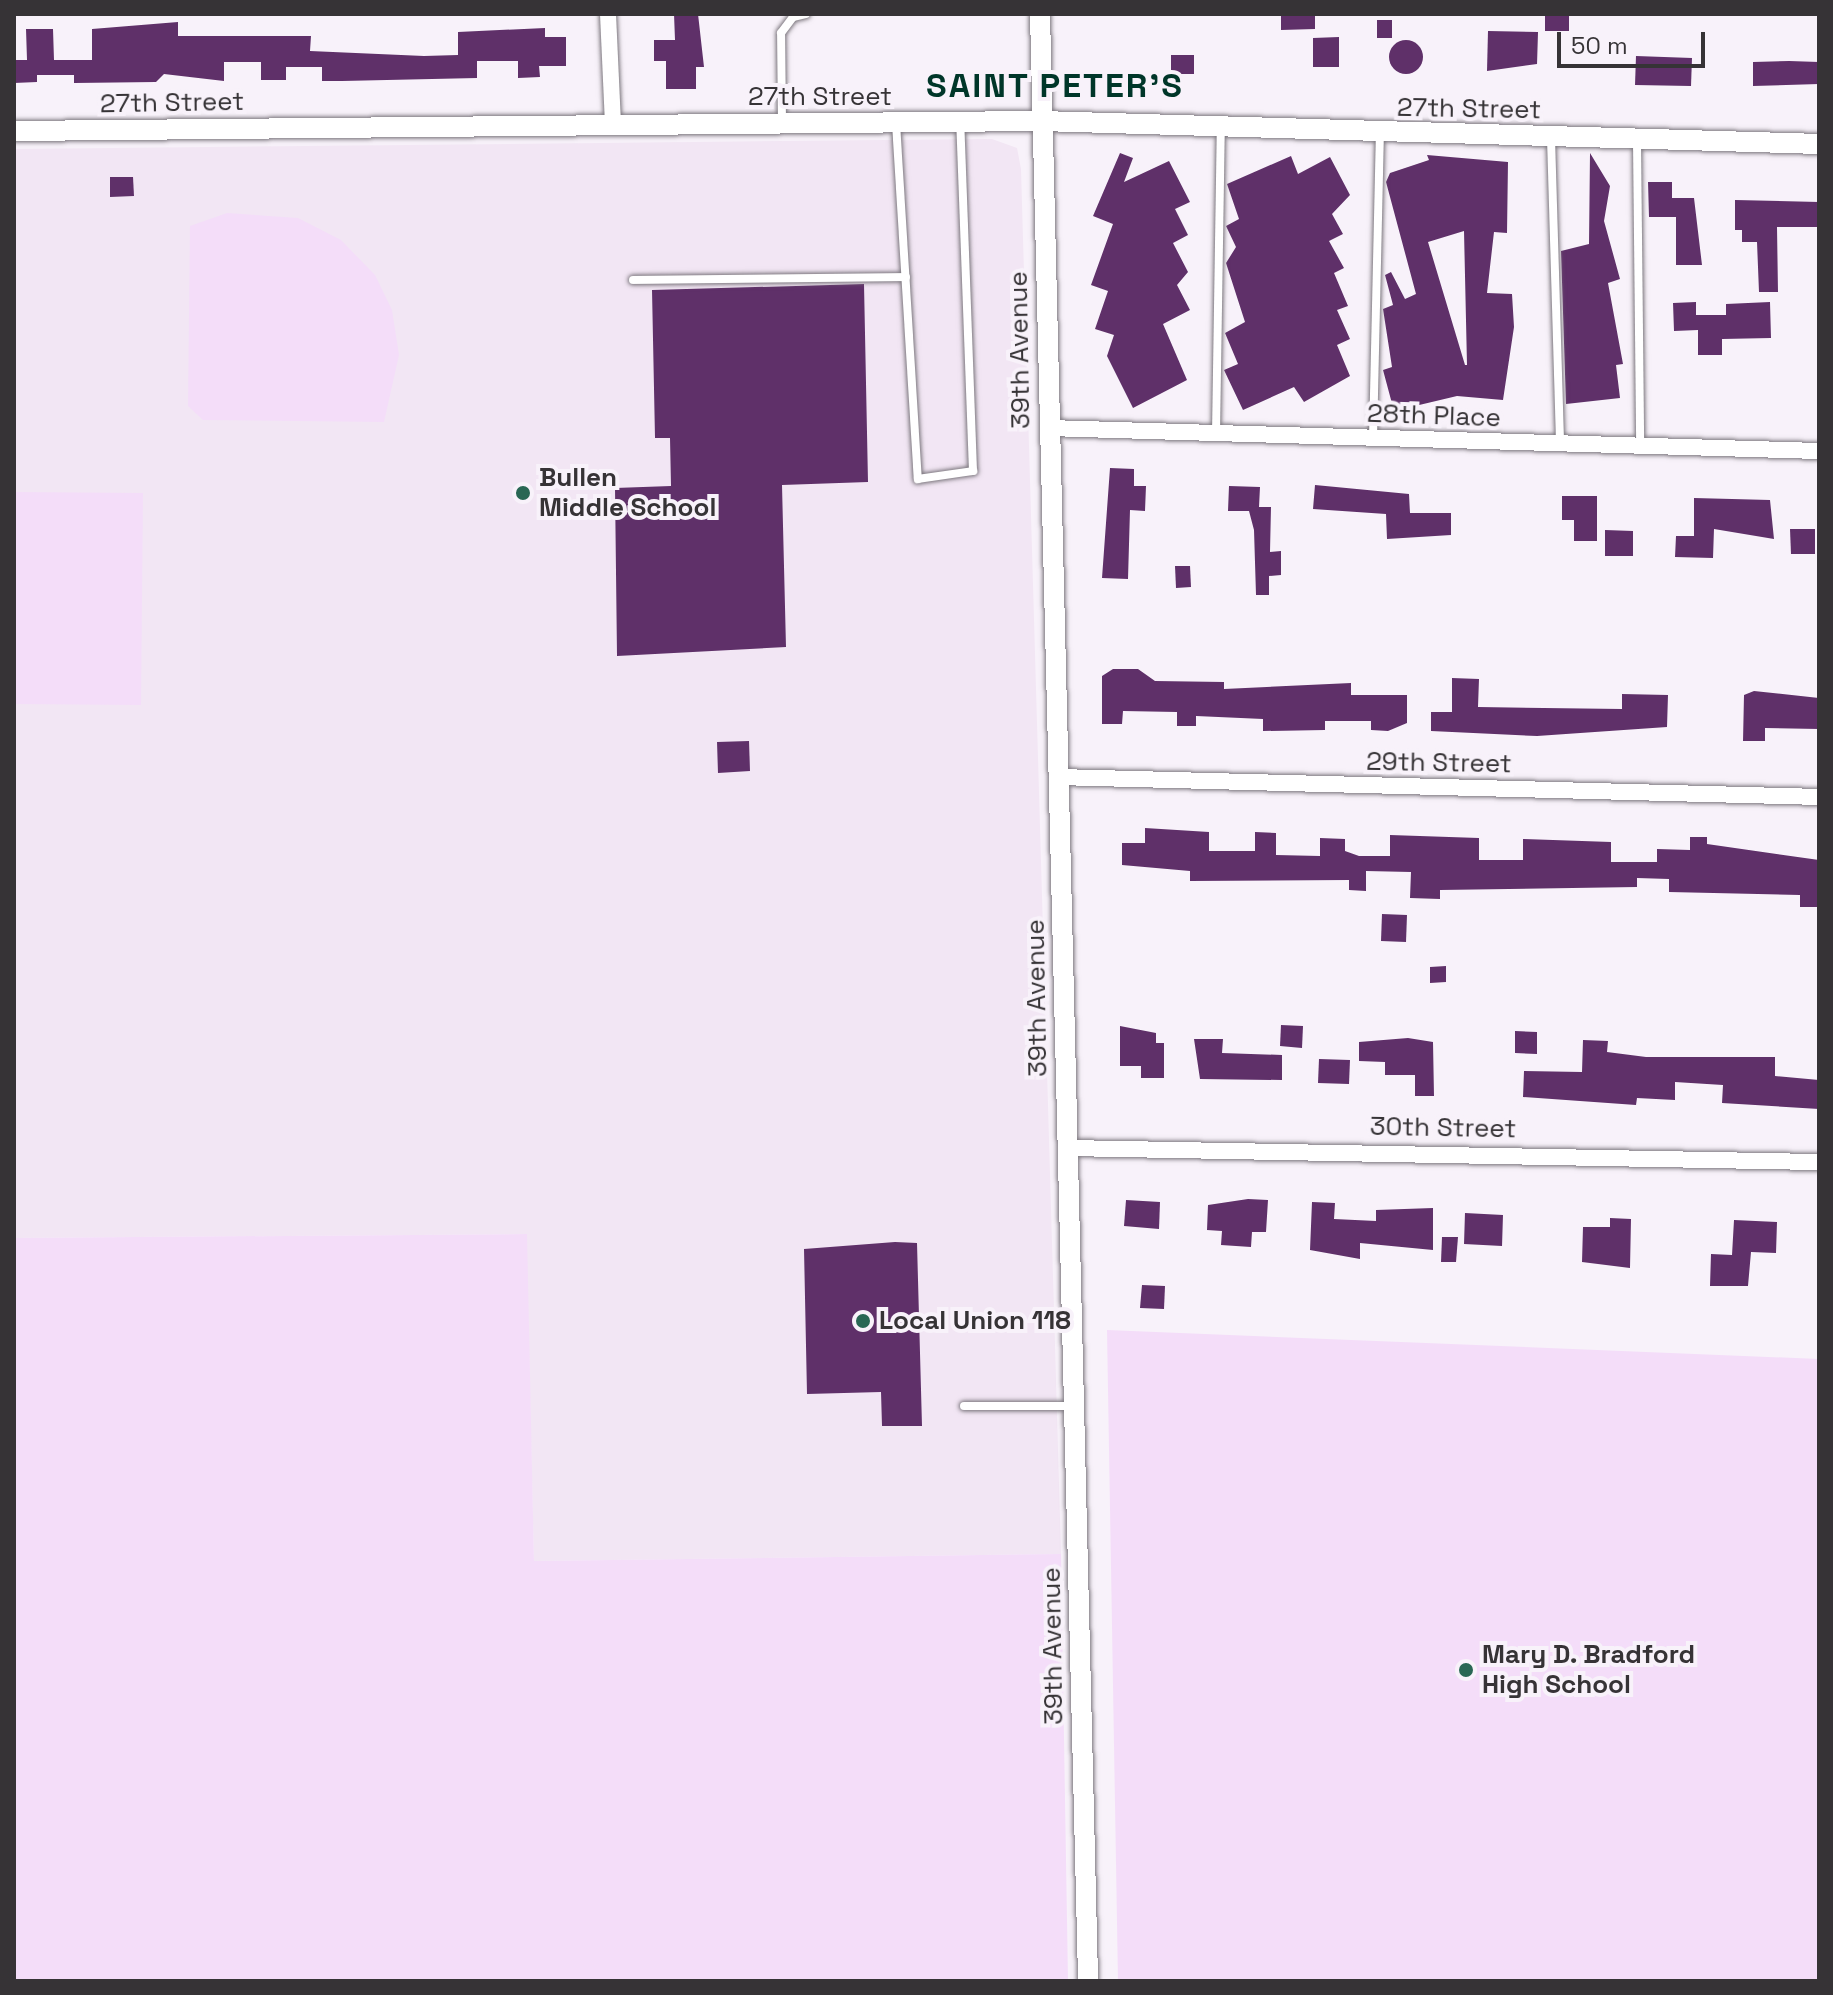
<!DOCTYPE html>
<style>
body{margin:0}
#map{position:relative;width:1833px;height:1995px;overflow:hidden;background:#f8f2fa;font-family:"Space Grotesk",sans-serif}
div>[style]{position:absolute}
.built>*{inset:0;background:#f2e6f4}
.green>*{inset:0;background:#f4ddf9}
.building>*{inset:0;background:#5f3069}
.round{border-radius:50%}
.roads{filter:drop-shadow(0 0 2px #7d787f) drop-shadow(0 0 2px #7d787f)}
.service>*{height:8px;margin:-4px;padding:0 4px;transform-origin:4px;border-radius:4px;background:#fff}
.minor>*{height:16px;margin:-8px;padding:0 8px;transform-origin:8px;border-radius:8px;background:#fff}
.tertiary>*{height:20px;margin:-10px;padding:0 10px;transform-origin:10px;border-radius:10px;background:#fff}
.dots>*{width:22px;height:22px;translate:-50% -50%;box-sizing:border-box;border:4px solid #f8f2fa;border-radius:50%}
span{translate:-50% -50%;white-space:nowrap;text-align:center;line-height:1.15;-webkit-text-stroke:8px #f8f2fa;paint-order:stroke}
.street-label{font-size:26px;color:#363336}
.poi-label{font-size:26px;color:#363336;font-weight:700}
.left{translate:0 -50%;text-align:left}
.district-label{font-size:34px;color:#003629;font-weight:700;letter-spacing:2px}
.frame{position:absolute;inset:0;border:16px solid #363336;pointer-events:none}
.scale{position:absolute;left:1557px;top:32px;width:148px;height:36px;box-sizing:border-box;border:4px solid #363336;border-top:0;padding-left:10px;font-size:24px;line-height:28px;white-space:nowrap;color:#363336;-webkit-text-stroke:6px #f8f2fa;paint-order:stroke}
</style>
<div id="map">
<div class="built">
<div style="clip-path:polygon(992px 139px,1017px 148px,1021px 169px,1061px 1554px,534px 1561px,526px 1234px,14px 1238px,14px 149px)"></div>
</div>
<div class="green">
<div style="clip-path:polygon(227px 213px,298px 218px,341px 240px,375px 275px,392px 310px,399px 355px,384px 422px,203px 420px,188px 406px,190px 226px)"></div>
<div style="clip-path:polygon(14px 492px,143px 493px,141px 705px,14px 704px)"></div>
<div style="clip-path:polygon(527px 1234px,534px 1561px,1061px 1554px,1068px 1981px,14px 1981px,14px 1238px)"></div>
<div style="clip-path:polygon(1107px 1330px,1819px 1359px,1819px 1981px,1118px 1981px)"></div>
</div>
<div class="building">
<div style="clip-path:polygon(674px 14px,698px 14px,704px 67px,696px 67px,696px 89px,666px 89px,666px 61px,654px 61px,654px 40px,675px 40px)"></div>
<div style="clip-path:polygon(1281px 14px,1315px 14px,1315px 29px,1281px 30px)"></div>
<div style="clip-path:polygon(1545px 14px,1569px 14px,1569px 31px,1545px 31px)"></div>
<div style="clip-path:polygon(1377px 20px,1392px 20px,1392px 38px,1377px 38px)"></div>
<div style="clip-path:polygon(178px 22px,178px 36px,311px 36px,310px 51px,424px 56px,458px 55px,458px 32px,545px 28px,545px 37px,566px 37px,566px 66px,539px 66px,540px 77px,518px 78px,518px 61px,477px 61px,477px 78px,342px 81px,322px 81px,322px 67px,286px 67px,286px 80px,261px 80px,261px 62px,224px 62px,224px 81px,164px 74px,156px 82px,74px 83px,74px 75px,37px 75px,37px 82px,14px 83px,14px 60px,27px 60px,26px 29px,53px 29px,54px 60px,92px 60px,92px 29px)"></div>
<div style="clip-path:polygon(1488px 31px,1538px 32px,1537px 64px,1487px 71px)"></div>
<div style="clip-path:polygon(1339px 37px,1339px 67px,1313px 67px,1313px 38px)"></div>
<div class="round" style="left:1389px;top:40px;width:34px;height:34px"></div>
<div style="clip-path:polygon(1171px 55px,1194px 55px,1194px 74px,1171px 74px)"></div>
<div style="clip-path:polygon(1636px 56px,1692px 58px,1691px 86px,1635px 85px)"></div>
<div style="clip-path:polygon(1789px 61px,1819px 62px,1819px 84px,1753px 86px,1753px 62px)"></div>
<div style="clip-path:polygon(1120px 153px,1133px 158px,1124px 182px,1169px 161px,1190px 202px,1175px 209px,1188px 235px,1173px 243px,1188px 272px,1177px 285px,1190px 310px,1163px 324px,1187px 380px,1133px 408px,1107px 356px,1114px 335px,1095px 329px,1108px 291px,1091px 285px,1113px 224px,1093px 216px)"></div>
<div style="clip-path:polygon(1590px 153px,1610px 186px,1604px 221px,1620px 279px,1608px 283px,1623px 364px,1616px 365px,1620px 398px,1566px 404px,1561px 251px,1589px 244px)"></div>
<div style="clip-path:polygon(evenodd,1427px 155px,1508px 162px,1507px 233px,1494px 232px,1487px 293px,1512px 294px,1514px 327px,1503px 400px,1457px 396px,1394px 411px,1383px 370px,1392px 367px,1383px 309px,1393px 305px,1385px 275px,1391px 272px,1405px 299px,1416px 294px,1386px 182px,1390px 173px,1429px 160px,1427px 155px,1464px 231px,1467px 365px,1465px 365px,1428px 242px,1464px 231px)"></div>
<div style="clip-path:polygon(1291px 156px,1298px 174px,1330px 157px,1350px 195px,1332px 214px,1343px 234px,1329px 241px,1344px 268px,1334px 273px,1348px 306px,1337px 310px,1350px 339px,1337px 345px,1350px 376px,1304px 402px,1294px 387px,1243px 410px,1224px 370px,1238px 364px,1225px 333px,1245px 322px,1226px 263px,1236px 247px,1226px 226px,1239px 219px,1227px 184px)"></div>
<div style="clip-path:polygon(110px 177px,133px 177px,134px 196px,110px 197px)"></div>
<div style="clip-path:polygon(1648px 182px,1672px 182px,1672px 198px,1694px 198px,1702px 265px,1676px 265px,1676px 217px,1649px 217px)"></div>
<div style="clip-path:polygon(1735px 200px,1819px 202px,1819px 227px,1777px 227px,1778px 292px,1759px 292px,1757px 242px,1742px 242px,1742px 230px,1735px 230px)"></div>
<div style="clip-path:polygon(864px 284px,868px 482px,782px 485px,786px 647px,617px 656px,615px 488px,671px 486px,670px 438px,655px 438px,652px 290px)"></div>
<div style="clip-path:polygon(1696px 302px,1696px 315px,1726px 315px,1726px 304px,1770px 302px,1771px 338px,1722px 339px,1722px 355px,1698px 355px,1698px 330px,1674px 331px,1673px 303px)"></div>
<div style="clip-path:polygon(1110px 468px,1134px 469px,1134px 486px,1146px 486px,1145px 511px,1130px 510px,1128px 579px,1102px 578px)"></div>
<div style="clip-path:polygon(1315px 485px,1409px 494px,1410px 513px,1451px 513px,1451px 535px,1387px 539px,1386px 514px,1313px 509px)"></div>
<div style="clip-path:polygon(1229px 486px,1260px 487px,1259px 507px,1271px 507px,1270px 552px,1281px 551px,1281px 575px,1269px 576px,1269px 595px,1256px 595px,1254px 530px,1249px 511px,1228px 511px)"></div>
<div style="clip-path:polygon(1562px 496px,1597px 496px,1597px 541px,1574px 541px,1574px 520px,1562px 520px)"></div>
<div style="clip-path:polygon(1694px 498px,1770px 500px,1774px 539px,1714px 529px,1713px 558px,1675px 557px,1676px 536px,1694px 536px)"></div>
<div style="clip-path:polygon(1790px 529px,1815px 529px,1815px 554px,1791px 554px)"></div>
<div style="clip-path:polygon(1605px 530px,1633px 531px,1633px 556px,1605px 556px)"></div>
<div style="clip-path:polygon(1175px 566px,1190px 566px,1191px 587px,1176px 588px)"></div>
<div style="clip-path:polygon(1113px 669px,1138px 669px,1155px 681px,1224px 682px,1224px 689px,1351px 683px,1351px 695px,1407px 695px,1407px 723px,1388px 731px,1371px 730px,1371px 721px,1325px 721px,1325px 730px,1263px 731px,1263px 719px,1196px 716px,1196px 726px,1177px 726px,1177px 712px,1123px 711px,1122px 724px,1102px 724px,1102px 676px)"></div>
<div style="clip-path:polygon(1452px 678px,1479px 679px,1478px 707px,1622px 709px,1622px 694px,1668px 695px,1667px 727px,1537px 736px,1431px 731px,1431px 712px,1452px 712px)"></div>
<div style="clip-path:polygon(1754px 691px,1819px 698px,1819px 729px,1765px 728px,1765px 741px,1743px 741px,1744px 695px)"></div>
<div style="clip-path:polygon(749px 741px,750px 771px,718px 773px,717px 742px)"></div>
<div style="clip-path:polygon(1145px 828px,1209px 832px,1209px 851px,1255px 851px,1255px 832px,1276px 833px,1276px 855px,1320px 856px,1320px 838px,1345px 839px,1345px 851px,1359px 856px,1390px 856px,1390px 835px,1479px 838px,1479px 860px,1523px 860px,1523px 839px,1611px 842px,1611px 862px,1657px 862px,1657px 849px,1690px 850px,1690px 837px,1707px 837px,1707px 844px,1819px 860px,1819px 907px,1800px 907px,1800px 895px,1669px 892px,1669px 879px,1637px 878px,1637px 887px,1440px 890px,1440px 899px,1410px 898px,1411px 872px,1366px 871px,1366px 891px,1349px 890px,1349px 880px,1190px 881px,1190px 871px,1122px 865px,1122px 843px,1145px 843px)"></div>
<div style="clip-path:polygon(1382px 914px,1407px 915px,1406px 942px,1381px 941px)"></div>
<div style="clip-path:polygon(1446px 966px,1446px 982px,1430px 983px,1430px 967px)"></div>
<div style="clip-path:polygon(1281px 1025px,1303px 1026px,1302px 1048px,1280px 1046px)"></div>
<div style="clip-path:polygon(1120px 1026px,1156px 1033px,1156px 1043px,1164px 1043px,1164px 1078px,1141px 1078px,1141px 1066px,1120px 1066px)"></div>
<div style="clip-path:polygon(1515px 1031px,1537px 1032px,1537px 1054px,1515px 1053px)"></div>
<div style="clip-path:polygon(1408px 1038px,1433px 1042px,1434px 1096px,1415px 1096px,1415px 1075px,1385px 1075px,1385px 1062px,1359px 1061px,1359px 1042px)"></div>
<div style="clip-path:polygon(1194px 1039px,1223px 1039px,1222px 1053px,1282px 1055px,1282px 1080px,1200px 1079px)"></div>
<div style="clip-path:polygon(1583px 1040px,1608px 1041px,1607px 1052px,1646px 1057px,1775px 1057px,1775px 1076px,1819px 1080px,1819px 1109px,1722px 1103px,1723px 1085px,1675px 1082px,1675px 1100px,1637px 1098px,1636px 1105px,1523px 1097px,1524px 1071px,1582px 1072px)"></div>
<div style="clip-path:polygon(1319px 1059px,1350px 1060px,1349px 1084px,1318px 1083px)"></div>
<div style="clip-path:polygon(1248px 1199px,1268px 1200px,1266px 1232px,1252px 1232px,1251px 1247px,1221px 1245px,1222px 1231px,1207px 1230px,1208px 1205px)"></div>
<div style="clip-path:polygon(1126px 1200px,1160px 1202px,1159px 1229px,1124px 1226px)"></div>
<div style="clip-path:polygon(1312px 1202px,1335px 1203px,1334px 1219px,1376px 1221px,1376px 1210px,1433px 1208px,1433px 1250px,1360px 1243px,1360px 1259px,1310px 1250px)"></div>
<div style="clip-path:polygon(1465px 1213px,1503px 1215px,1502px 1246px,1464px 1244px)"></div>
<div style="clip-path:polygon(1610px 1218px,1631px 1219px,1630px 1268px,1582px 1262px,1583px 1227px,1610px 1227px)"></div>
<div style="clip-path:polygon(1734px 1220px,1777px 1222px,1776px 1253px,1751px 1252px,1748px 1286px,1710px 1286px,1711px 1254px,1732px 1255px)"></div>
<div style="clip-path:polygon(1442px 1237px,1458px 1237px,1456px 1262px,1441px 1262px)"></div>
<div style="clip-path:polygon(895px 1242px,917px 1243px,922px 1426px,882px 1426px,881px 1392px,807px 1394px,804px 1249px)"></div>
<div style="clip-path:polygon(1142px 1285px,1165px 1286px,1164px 1309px,1140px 1308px)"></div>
</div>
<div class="roads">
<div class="service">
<div style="left:782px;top:122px;width:89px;rotate:-90.6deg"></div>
<div style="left:781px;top:33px;width:20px;rotate:-53deg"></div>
<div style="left:793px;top:17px;width:13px;rotate:-13deg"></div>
<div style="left:896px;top:123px;width:357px;rotate:86.5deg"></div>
<div style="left:918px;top:479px;width:56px;rotate:-8.3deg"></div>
<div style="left:973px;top:471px;width:350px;rotate:-92.1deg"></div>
<div style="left:1551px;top:138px;width:306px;rotate:88.3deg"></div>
<div style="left:1637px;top:141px;width:306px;rotate:89.4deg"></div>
<div style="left:633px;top:280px;width:273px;rotate:-0.6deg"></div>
<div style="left:1216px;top:434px;width:306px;rotate:-89.1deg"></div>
<div style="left:1373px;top:438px;width:304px;rotate:-88.7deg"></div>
<div style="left:964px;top:1406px;width:108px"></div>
</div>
<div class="minor">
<div style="left:608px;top:14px;width:110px;rotate:87.4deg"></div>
<div style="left:1048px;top:428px;width:771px;rotate:1.71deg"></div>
<div style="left:1057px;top:777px;width:762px;rotate:1.5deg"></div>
<div style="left:1067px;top:1148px;width:752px;rotate:1.07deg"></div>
</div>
<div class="tertiary">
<div style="left:1040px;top:14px;width:1968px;rotate:88.6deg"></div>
<div style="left:14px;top:131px;width:1027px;rotate:-0.56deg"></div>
<div style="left:1041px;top:121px;width:778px;rotate:1.69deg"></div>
</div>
</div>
<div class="dots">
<div style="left:523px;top:493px;background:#296754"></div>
<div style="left:863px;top:1321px;background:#296754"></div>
<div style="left:1466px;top:1670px;background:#296754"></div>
</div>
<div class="street-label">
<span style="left:820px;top:97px">27th Street</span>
<span style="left:172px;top:103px;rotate:-1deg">27th Street</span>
<span style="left:1469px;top:109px;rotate:1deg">27th Street</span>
<span style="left:1020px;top:350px;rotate:-91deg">39th Avenue</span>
<span style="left:1434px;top:416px;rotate:2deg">28th Place</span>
<span style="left:1439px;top:763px;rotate:1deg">29th Street</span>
<span style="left:1037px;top:998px;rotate:-91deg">39th Avenue</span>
<span style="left:1443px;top:1128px;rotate:1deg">30th Street</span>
<span style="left:1053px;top:1646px;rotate:-91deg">39th Avenue</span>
</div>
<div class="poi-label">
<span class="left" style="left:539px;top:493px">Bullen<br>Middle School</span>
<span class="left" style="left:879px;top:1321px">Local Union 118</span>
<span class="left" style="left:1482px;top:1670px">Mary D. Bradford<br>High School</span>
</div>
<div class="district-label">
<span style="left:1055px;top:86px">SAINT PETER'S</span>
</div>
<div class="frame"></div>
<div class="scale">50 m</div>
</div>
